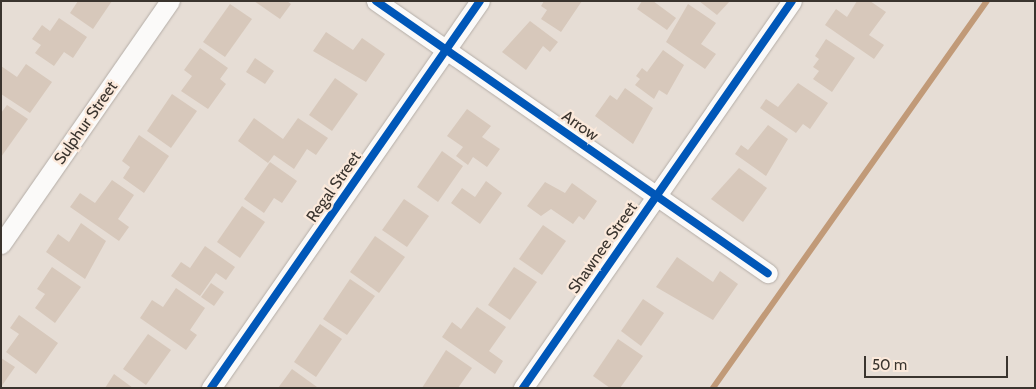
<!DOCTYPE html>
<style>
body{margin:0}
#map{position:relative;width:1036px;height:389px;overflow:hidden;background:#e6ddd5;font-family:Cabin,sans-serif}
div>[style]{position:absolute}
.stream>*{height:5.5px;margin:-2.75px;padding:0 2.75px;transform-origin:2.75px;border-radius:2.75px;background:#c19a78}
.building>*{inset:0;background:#d7c8bb}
.roads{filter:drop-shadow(0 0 1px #b4ada7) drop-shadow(0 0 1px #b4ada7)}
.minor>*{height:19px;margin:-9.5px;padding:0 9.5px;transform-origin:9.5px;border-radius:9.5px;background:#fbfaf9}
.cycleway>*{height:8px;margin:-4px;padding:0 4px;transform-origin:4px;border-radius:4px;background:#0057b8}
span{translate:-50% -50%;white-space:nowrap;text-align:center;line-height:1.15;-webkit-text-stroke:4.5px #fbe9db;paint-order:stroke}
.street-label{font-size:16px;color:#3a342e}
.frame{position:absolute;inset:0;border:2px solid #3a342e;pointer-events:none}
.scale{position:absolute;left:864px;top:356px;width:144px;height:22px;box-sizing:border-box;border:2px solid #3a342e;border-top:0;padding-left:6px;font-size:15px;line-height:18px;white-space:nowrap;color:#3a342e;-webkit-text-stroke:4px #fbe9db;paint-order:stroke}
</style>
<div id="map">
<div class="stream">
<div style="left:713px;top:388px;width:474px;rotate:-54.7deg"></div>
</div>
<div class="building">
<div style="clip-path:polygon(78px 1px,112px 1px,93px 29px,70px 13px)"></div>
<div style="clip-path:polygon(254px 1px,287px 1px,291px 4px,280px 19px)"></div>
<div style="clip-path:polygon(544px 1px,582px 1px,561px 32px,541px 19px,547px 10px,541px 6px)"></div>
<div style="clip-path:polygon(642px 1px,653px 1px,676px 18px,667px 30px,637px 9px)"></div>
<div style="clip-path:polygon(699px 1px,730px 1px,717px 15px)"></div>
<div style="clip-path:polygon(857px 1px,870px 1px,886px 12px,869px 35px,884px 45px,874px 59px,825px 25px,836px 9px,847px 17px)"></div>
<div style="clip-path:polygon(230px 4px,252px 19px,225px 57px,203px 42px)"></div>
<div style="clip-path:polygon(688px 4px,716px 23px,701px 44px,716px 54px,705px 69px,666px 42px)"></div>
<div style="clip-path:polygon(59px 18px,87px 37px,73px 58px,64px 52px,54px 66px,35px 53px,41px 45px,32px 39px,42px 25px,50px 31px)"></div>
<div style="clip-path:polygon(530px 21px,558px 42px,550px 52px,543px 46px,526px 70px,502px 52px)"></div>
<div style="clip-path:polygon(326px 32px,353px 50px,362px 38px,385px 54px,366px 82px,313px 51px)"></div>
<div style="clip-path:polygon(826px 39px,855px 58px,832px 92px,813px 79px,819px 71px,813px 67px,819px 59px,815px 56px)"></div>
<div style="clip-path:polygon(200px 48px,228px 68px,220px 79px,226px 84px,208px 109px,181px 91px,192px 76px,184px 70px)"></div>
<div style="clip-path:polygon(663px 50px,684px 65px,667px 95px,659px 90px,654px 99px,635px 85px,640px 79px,636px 76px,642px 68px,647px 72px)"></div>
<div style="clip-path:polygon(255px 58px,274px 71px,265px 84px,246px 72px)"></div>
<div style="clip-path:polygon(26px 64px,52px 82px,30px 113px,1px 94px,1px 66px,17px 77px)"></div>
<div style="clip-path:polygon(335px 78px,358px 94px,332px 131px,309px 115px)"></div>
<div style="clip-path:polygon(798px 83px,828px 103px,810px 129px,803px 124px,796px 133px,760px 108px,766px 99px,778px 107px)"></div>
<div style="clip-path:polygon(625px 88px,653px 108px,633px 144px,595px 116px,610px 95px,617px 100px)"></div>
<div style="clip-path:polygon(172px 94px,197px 111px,171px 148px,147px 131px)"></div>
<div style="clip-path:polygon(7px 105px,28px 119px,1px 157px,1px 113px)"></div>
<div style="clip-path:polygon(467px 109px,491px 126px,482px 137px,500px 149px,487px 167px,473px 157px,468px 165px,456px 156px,463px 147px,447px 136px)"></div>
<div style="clip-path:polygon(254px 118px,283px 139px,298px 118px,328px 138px,316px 155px,307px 149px,294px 169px,274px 155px,268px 163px,238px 141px)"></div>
<div style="clip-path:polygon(768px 125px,788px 139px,766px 176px,735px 154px,741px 145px,748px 150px)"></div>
<div style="clip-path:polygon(139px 135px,169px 156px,144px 193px,123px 178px,130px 167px,122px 161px)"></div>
<div style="clip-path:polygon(442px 151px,463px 166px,438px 202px,417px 187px)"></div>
<div style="clip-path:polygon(270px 162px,297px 181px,282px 203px,274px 198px,264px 213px,244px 199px)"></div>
<div style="clip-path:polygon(739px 168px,767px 188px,743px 222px,711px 199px)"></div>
<div style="clip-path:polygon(112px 180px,134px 195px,118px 219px,129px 227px,119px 241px,70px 207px,80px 193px,95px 203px)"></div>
<div style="clip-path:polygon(486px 181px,502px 193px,480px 224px,451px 203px,462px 188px,475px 197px)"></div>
<div style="clip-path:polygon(545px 182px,565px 193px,572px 183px,597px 201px,584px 220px,579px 216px,573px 224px,551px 209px,541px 216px,527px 206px)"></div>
<div style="clip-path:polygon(404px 199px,429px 216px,407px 247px,382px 230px)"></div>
<div style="clip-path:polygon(242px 206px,265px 222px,240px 258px,217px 242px)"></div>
<div style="clip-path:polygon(81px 223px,106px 241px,85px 279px,46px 252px,58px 234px,69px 242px)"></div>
<div style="clip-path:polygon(543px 225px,566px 241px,542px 275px,519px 259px)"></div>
<div style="clip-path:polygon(375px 236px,405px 257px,379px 293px,350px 272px)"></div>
<div style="clip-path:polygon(205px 246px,235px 267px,226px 280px,216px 273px,200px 296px,171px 276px,181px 262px,190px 268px)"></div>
<div style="clip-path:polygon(677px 257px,713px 282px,720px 271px,738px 284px,713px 320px,656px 287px)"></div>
<div style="clip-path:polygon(52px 267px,81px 287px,55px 323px,35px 308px,45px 294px,37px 289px)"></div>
<div style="clip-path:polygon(514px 267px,537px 282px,510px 320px,488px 305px)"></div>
<div style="clip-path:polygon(350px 279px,375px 296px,347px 335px,323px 319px)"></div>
<div style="clip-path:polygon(211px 283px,224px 292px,214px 306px,201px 297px)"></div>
<div style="clip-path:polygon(176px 288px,205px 308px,190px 330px,197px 335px,186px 350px,140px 318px,152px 300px,163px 307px)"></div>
<div style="clip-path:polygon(643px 299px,664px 313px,641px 346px,621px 331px)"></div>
<div style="clip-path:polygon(477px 307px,506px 327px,489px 351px,503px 361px,495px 374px,442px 337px,452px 322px,461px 329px)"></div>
<div style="clip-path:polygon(19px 315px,58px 343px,36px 374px,6px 352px,19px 334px,10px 328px)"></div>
<div style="clip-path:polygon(320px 324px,342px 339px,316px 377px,294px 362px)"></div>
<div style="clip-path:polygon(148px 334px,171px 350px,146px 385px,123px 369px)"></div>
<div style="clip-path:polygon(618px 339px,643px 356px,620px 388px,610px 388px,593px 376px)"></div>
<div style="clip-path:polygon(446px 350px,472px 368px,458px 388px,422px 388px)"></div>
<div style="clip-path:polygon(1px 358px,15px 367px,1px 387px)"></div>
<div style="clip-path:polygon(292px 369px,317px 387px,316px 388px,278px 388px)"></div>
<div style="clip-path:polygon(114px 374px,133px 388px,105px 388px)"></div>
</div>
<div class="roads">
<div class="minor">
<div style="left:376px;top:1px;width:477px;rotate:34.8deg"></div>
<div style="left:1px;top:244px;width:296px;rotate:-55.2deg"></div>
<div style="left:211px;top:388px;width:471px;rotate:-55.2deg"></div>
<div style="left:523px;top:388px;width:471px;rotate:-55.2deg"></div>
</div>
</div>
<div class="cycleway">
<div style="left:376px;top:1px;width:477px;rotate:34.8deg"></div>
<div style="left:211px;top:388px;width:471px;rotate:-55.2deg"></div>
<div style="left:523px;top:388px;width:471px;rotate:-55.2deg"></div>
</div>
<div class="street-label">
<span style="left:86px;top:123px;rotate:-55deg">Sulphur Street</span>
<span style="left:580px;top:126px;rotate:35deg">Arrow</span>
<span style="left:334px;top:187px;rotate:-55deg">Regal Street</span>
<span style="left:603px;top:248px;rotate:-55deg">Shawnee Street</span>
</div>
<div class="frame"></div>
<div class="scale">50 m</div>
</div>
